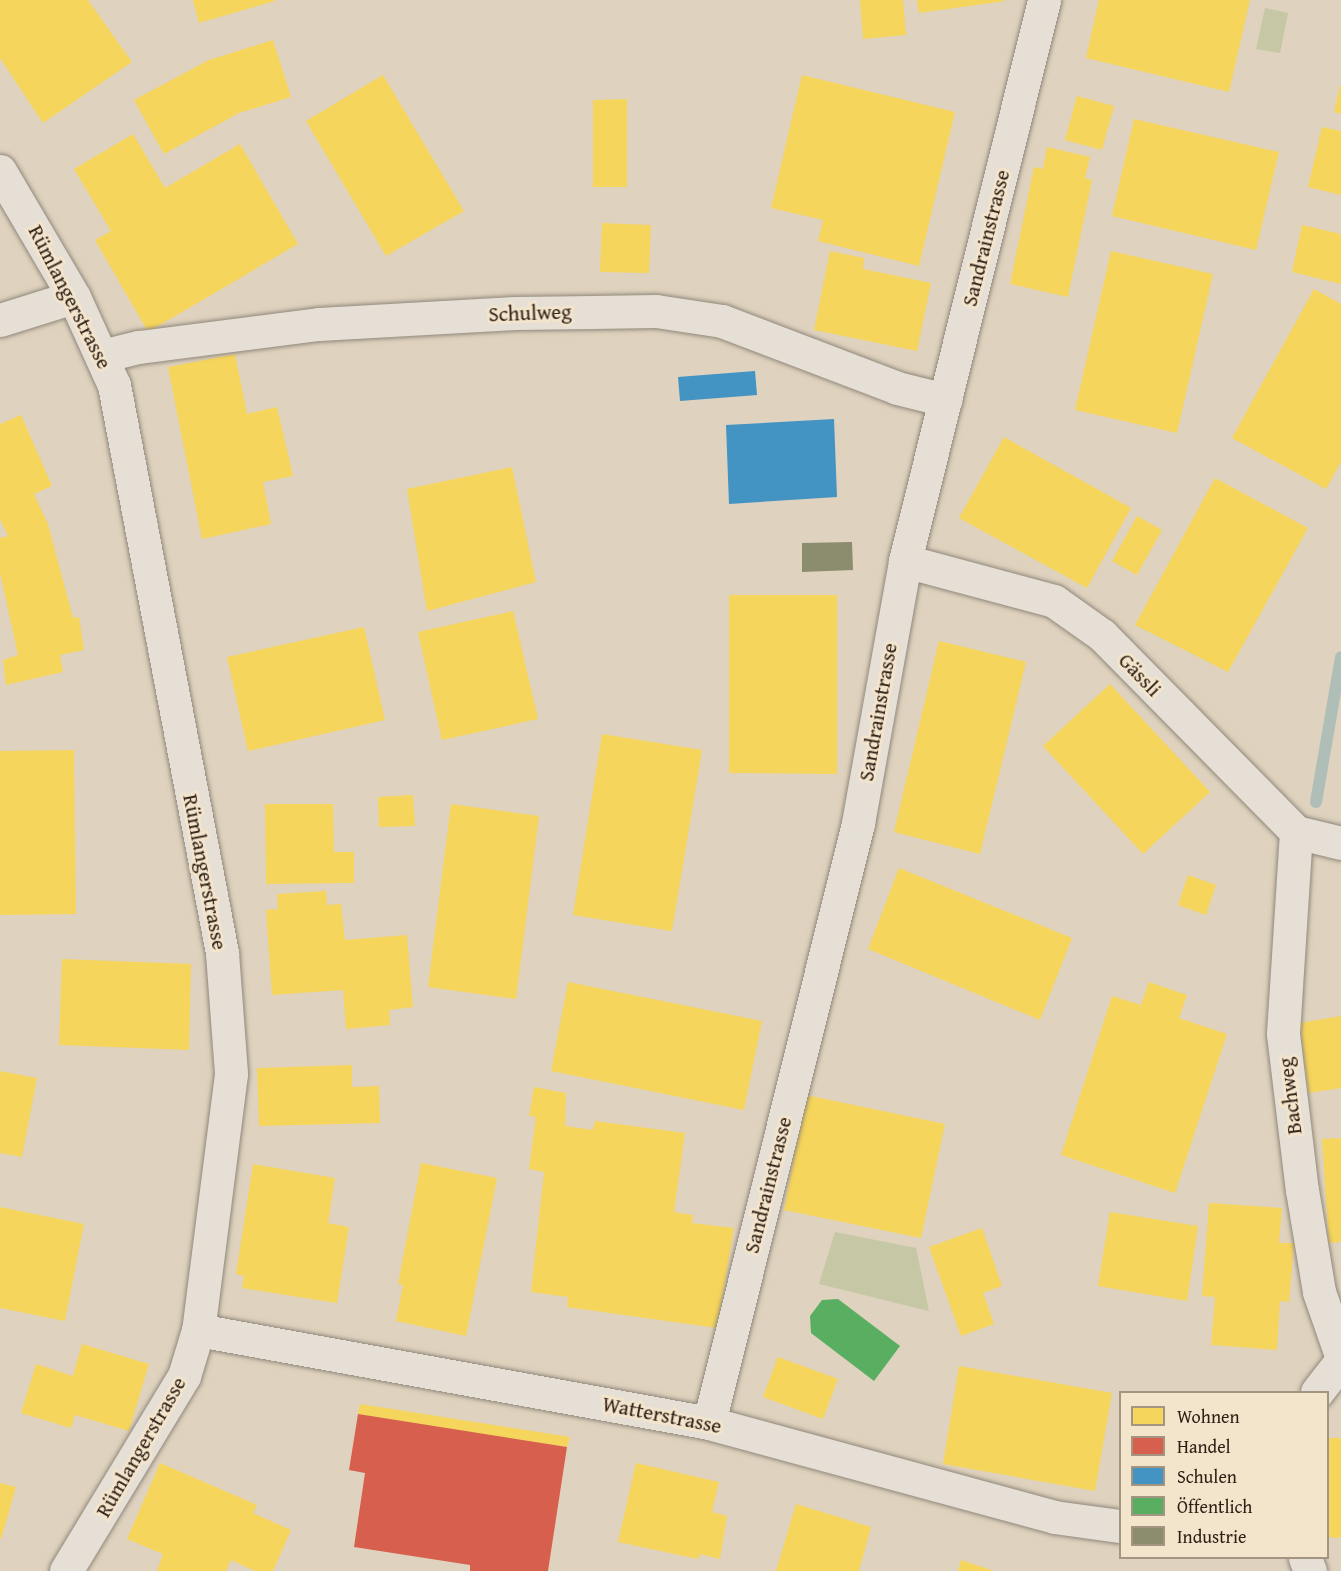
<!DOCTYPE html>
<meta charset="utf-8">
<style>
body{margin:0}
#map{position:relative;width:1341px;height:1571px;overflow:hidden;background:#dfd2be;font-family:"Gentium Book Plus",serif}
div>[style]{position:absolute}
.green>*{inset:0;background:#c6c7a5}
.homes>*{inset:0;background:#f6d55c}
.shops>*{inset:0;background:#d6604d}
.schools>*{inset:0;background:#4393c3}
.public>*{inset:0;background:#5aae61}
.industry>*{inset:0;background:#8c8c6e}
.stream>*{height:12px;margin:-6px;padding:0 6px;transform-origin:6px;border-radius:6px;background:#b0beb8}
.roads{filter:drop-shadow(0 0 2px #91887b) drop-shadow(0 0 2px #91887b)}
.minor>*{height:33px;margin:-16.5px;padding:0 16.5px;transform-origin:16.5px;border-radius:16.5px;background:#e5dfd5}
span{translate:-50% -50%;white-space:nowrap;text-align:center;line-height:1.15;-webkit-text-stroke:6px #f3e4cc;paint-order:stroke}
.street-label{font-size:21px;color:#2d1d13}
.legend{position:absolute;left:1119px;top:1391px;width:210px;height:168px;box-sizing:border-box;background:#f3e4cc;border:2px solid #a49482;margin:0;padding:8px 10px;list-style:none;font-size:18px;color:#2d1d13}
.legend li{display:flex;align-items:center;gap:12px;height:30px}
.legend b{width:30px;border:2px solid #a49482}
</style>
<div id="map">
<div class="green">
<div style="clip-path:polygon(1265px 8px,1288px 13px,1280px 53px,1256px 49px)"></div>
<div style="clip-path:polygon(835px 1232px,916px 1248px,929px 1311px,819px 1284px)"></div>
</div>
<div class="homes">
<div style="clip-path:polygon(0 0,88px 0,132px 62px,43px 123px,0 58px)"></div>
<div style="clip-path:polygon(193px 0,275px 0,275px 1px,199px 23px)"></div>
<div style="clip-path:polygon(860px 0,903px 0,906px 35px,863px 39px)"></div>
<div style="clip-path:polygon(917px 0,1004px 0,1005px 1px,919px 13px)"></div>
<div style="clip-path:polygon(1099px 0,1250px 0,1229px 92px,1086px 58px)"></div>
<div style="clip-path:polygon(273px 40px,291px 97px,239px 113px,164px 154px,134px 100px,209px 60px)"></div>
<div style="clip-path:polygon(383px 75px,464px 211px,386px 256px,306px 121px)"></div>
<div style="clip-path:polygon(802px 75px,955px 112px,919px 266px,818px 241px,823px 220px,771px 208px)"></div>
<div style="clip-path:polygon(1340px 85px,1341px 85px,1341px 114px,1334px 112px)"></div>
<div style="clip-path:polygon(1077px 96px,1114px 106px,1102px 150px,1065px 140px)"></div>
<div style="clip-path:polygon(627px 99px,627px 187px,593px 187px,593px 100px)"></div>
<div style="clip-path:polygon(1134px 119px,1279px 152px,1256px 250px,1112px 216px)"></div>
<div style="clip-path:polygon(1322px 127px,1341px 131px,1341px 195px,1308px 187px)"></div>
<div style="clip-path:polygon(133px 134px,165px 188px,240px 144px,298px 244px,148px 332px,95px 240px,111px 231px,74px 169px)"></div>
<div style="clip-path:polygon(1047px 147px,1090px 157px,1085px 178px,1092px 180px,1068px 297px,1010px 284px,1034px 167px,1043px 169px)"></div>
<div style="clip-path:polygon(602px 223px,651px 225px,649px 273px,600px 272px)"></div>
<div style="clip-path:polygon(1302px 225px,1341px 234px,1341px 284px,1292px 272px)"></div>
<div style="clip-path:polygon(830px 251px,864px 258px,863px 269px,931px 283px,917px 351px,814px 330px)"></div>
<div style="clip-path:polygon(1111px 251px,1213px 274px,1177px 433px,1075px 410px)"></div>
<div style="clip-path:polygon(1314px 289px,1341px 304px,1341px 462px,1326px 489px,1232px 438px)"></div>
<div style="clip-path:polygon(235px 354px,247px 414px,277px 407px,293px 476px,263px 482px,271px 524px,202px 539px,168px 367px)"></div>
<div style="clip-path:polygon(21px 415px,52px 486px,34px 494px,48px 524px,73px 618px,79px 617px,84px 650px,60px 655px,63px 672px,6px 685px,3px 660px,18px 655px,0 573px,0 538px,8px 536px,0 519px,0 424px)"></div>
<div style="clip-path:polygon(1004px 437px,1131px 508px,1087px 588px,959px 518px)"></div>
<div style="clip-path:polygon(512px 467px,536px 582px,427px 611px,407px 489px)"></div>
<div style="clip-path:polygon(1215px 478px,1308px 528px,1228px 672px,1135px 625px)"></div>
<div style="clip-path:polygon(1137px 516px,1162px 530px,1137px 575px,1112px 561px)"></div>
<div style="clip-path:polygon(729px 595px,837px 595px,837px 774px,729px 773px)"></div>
<div style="clip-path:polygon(513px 611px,538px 719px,442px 740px,418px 632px)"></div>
<div style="clip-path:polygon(364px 627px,385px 720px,248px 751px,227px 657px)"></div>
<div style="clip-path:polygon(939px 641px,1026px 662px,980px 854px,894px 832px)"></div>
<div style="clip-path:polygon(1110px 684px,1210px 792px,1143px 854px,1043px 746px)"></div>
<div style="clip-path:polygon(602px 734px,702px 750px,672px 931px,573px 915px)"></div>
<div style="clip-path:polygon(74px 750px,76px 914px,0 915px,0 751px)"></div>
<div style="clip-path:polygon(413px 795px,415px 826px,379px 827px,378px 797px)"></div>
<div style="clip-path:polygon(265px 804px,333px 804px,334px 852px,354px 852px,354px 883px,266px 884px)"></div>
<div style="clip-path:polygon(451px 804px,539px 816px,516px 999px,428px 987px)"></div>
<div style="clip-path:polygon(899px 868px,1072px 938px,1040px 1020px,868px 949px)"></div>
<div style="clip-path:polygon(1188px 875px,1216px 885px,1206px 915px,1178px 905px)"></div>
<div style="clip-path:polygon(326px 891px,327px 905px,341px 904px,345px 940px,407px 935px,413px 1007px,389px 1010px,390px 1025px,346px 1029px,343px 990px,272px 995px,266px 910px,278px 909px,277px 894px)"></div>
<div style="clip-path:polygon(62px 959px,191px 964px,189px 1050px,59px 1045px)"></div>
<div style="clip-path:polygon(568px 982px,762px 1021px,744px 1110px,551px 1071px)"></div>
<div style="clip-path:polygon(1149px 982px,1187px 995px,1179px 1018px,1227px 1034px,1175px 1193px,1061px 1155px,1112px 996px,1141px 1005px)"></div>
<div style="clip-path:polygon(1341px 1016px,1341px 1088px,1308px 1093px,1300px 1023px)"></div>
<div style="clip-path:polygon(352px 1065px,352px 1087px,379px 1086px,380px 1123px,259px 1126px,257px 1068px)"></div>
<div style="clip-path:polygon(0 1071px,37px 1078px,22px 1157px,0 1153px)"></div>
<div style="clip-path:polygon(534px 1087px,566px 1093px,565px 1126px,593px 1130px,595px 1121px,685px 1133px,674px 1212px,693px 1215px,692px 1223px,734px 1228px,717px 1328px,567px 1307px,568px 1297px,531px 1292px,544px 1172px,529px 1169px,536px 1117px,529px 1116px)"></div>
<div style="clip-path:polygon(806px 1095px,945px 1124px,921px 1238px,784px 1210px)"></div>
<div style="clip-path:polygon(1341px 1138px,1341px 1242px,1329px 1243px,1322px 1139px)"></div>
<div style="clip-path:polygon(421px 1163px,497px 1178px,466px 1336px,396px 1321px,403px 1285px,398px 1284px)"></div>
<div style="clip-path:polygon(253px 1164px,335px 1178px,328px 1223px,349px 1227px,337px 1303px,242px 1288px,244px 1276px,236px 1274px)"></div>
<div style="clip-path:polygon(1209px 1203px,1282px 1208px,1279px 1243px,1294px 1243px,1289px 1302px,1280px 1301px,1277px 1350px,1211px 1345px,1215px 1297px,1202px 1296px)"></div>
<div style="clip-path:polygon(0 1207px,84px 1224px,65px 1321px,0 1308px)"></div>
<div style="clip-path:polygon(1110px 1212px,1198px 1226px,1187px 1301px,1098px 1286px)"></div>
<div style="clip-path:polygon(982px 1228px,1002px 1286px,983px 1293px,994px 1324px,961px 1336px,929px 1247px)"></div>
<div style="clip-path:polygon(82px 1344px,149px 1364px,129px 1431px,75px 1415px,71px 1428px,21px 1413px,36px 1364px,73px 1376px)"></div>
<div style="clip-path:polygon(778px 1357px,838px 1379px,823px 1419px,763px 1397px)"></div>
<div style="clip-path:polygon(959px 1366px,1112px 1393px,1095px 1491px,943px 1464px)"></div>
<div style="clip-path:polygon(360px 1404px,570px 1437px,567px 1447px,500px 1437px,358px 1414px)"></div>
<div style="clip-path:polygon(1328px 1438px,1341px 1438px,1341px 1538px,1328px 1537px)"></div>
<div style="clip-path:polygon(160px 1463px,257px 1505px,253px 1513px,291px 1530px,273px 1571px,255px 1571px,231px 1560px,226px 1571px,157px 1571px,163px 1554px,127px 1539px)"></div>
<div style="clip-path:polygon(636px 1463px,719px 1482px,712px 1512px,727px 1516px,720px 1559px,700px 1554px,698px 1559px,618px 1542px)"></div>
<div style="clip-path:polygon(0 1483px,16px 1487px,1px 1539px,0 1539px)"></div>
<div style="clip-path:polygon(796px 1504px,871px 1527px,859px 1571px,776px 1571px)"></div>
<div style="clip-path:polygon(961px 1560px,994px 1571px,958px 1571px)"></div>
</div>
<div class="shops">
<div style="clip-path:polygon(358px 1414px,567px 1447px,548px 1571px,470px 1571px,470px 1565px,354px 1547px,365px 1473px,349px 1470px)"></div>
</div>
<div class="schools">
<div style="clip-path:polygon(755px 371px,757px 395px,680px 401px,678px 377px)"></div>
<div style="clip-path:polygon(834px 419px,837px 497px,729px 504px,726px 425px)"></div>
</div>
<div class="public">
<div style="clip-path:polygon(838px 1299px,900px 1346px,874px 1381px,811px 1333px,810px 1316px,822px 1300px)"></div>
</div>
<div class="industry">
<div style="clip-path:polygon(852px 542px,853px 570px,802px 572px,802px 543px)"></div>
</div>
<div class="stream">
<div style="left:1316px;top:802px;width:147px;rotate:-80.2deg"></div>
</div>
<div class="roads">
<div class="minor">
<div style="left:0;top:171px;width:146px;rotate:59.6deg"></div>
<div style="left:74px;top:297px;width:97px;rotate:65.6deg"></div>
<div style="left:114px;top:385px;width:578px;rotate:79.23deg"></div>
<div style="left:222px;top:953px;width:121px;rotate:85.7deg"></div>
<div style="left:231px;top:1074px;width:258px;rotate:97.3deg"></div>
<div style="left:198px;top:1330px;width:48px;rotate:106.9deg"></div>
<div style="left:184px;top:1376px;width:228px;rotate:121.2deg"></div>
<div style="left:0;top:320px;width:77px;rotate:-17.3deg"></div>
<div style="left:102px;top:356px;width:38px;rotate:-14deg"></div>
<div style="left:139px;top:347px;width:181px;rotate:-7.3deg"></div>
<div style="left:319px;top:324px;width:196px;rotate:-3.2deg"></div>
<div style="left:515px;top:313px;width:141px;rotate:-0.8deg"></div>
<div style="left:656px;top:311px;width:67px;rotate:8.6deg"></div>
<div style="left:722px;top:321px;width:187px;rotate:20.9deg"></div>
<div style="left:897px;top:388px;width:50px;rotate:13.8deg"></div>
<div style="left:905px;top:561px;width:154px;rotate:15deg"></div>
<div style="left:1054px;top:601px;width:59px;rotate:35.3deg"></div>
<div style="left:1102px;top:635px;width:276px;rotate:45.4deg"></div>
<div style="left:1296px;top:832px;width:46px;rotate:13.7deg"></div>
<div style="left:1296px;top:832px;width:202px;rotate:93.7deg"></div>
<div style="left:1283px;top:1034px;width:157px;rotate:83.1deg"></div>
<div style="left:1302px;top:1190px;width:103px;rotate:80.5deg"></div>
<div style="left:1319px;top:1292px;width:67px;rotate:70.8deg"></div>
<div style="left:198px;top:1330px;width:519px;rotate:10.31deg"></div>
<div style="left:709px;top:1423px;width:358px;rotate:15.2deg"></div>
<div style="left:1054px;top:1517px;width:67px;rotate:7.8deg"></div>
<div style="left:1317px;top:1392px;width:39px;rotate:-52deg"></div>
<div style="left:709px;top:1423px;width:618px;rotate:-76.05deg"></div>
<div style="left:858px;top:823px;width:266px;rotate:-79.8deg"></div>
<div style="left:905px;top:561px;width:578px;rotate:-76.08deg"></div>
<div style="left:1305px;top:1558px;width:14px;rotate:69deg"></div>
</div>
</div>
<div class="street-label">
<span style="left:986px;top:238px;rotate:-76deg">Sandrainstrasse</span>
<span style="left:70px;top:297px;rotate:63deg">Rümlangerstrasse</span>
<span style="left:530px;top:313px;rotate:-2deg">Schulweg</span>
<span style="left:1140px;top:675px;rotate:46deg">Gässli</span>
<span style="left:878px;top:712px;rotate:-80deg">Sandrainstrasse</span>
<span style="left:205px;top:872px;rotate:79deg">Rümlangerstrasse</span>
<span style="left:1290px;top:1096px;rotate:-97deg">Bachweg</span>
<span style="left:768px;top:1185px;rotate:-76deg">Sandrainstrasse</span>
<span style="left:662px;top:1415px;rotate:11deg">Watterstrasse</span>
<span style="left:141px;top:1447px;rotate:-60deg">Rümlangerstrasse</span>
</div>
<ul class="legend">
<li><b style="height:16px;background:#f6d55c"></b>Wohnen</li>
<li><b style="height:16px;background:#d6604d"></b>Handel</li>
<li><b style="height:16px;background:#4393c3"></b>Schulen</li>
<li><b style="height:16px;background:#5aae61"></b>Öffentlich</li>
<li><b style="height:16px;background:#8c8c6e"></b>Industrie</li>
</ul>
</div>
